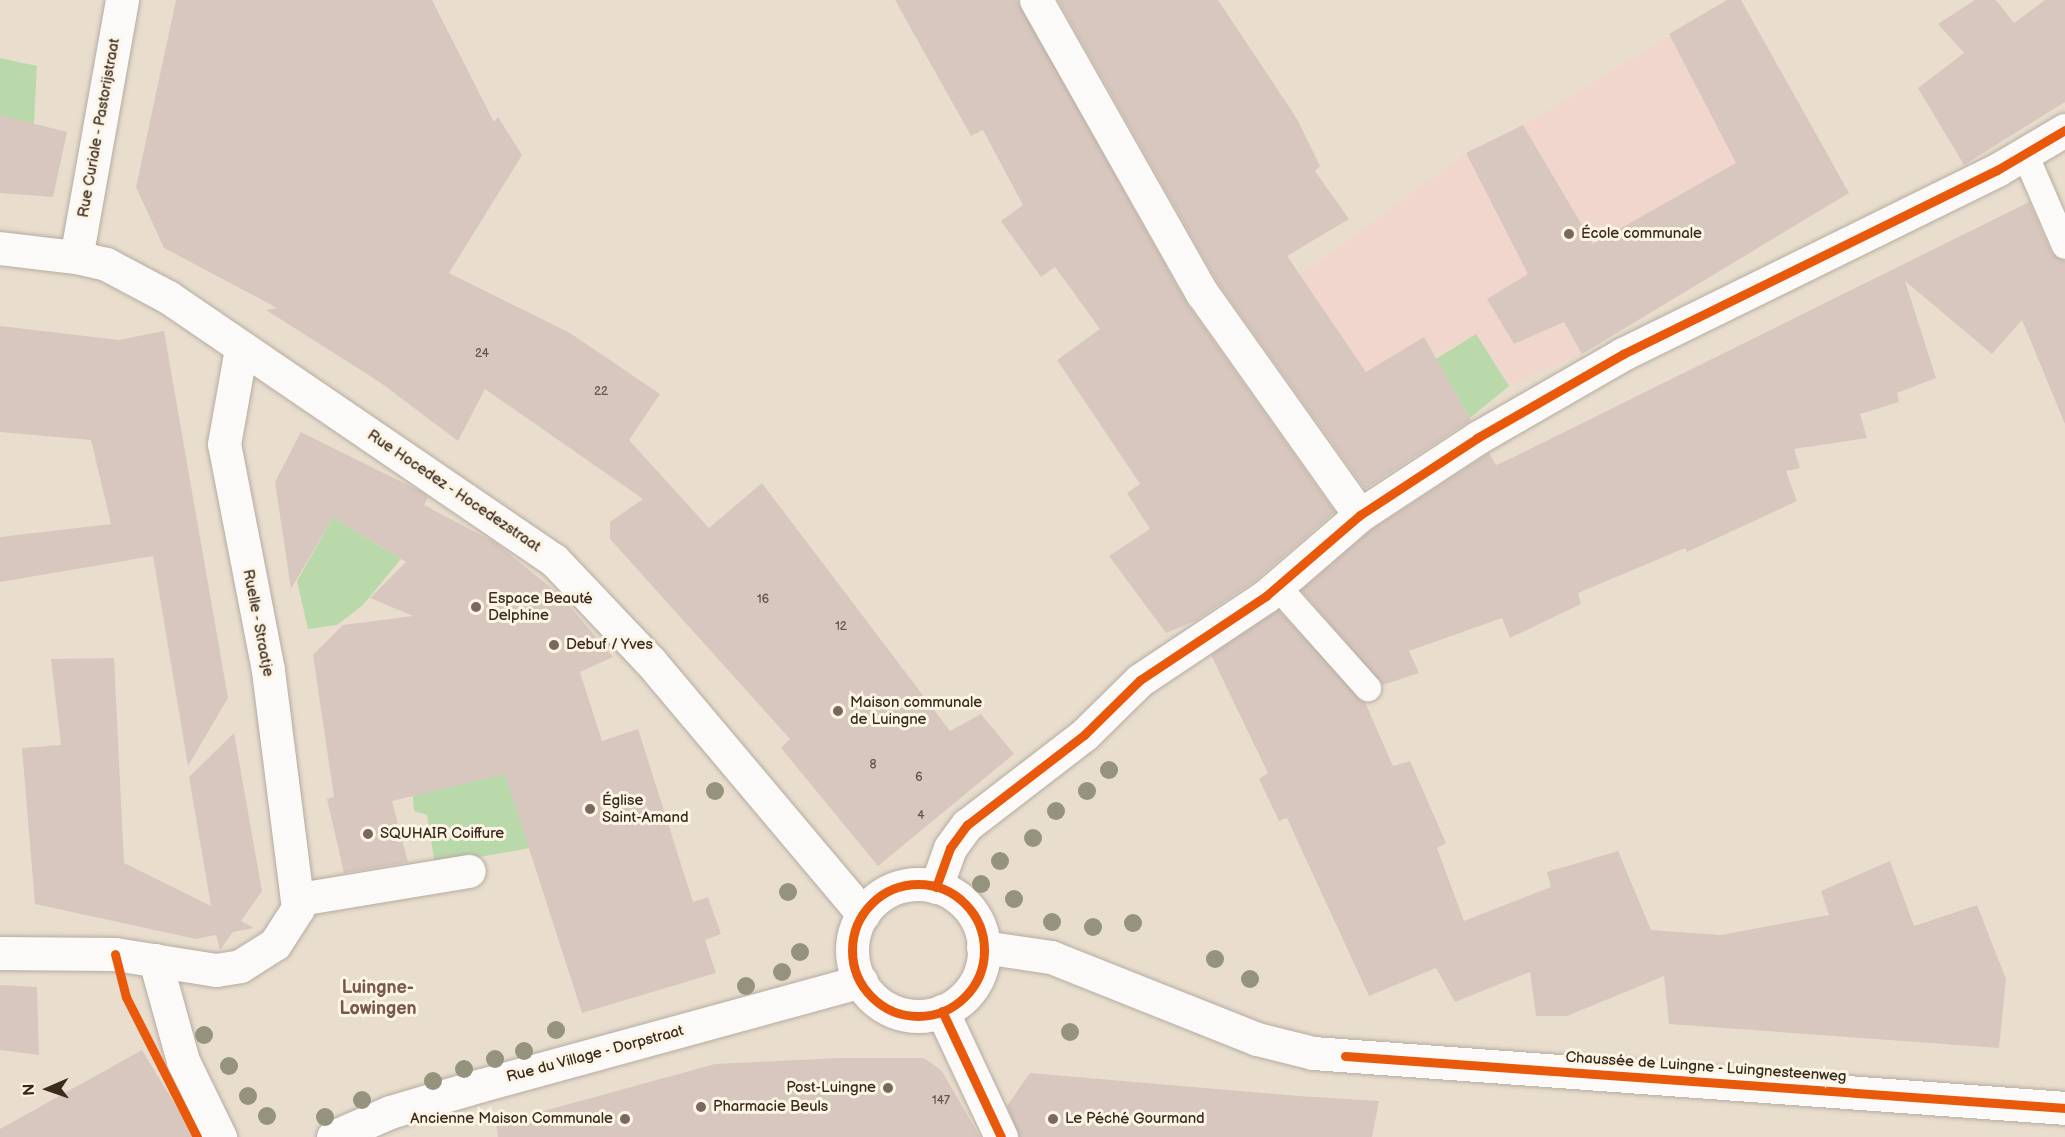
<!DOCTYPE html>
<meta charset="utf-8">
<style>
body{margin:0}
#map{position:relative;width:2065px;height:1137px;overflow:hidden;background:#e9dece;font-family:"Balsamiq Sans",sans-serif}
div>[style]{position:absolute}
.built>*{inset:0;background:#f1d6ce}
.green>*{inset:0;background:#bad9aa}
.building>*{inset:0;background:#d8c7bf}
.roads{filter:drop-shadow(0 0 2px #b5aca1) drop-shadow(0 0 2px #b5aca1)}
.lane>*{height:26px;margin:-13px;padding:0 13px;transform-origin:13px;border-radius:13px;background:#fcfaf8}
.street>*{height:33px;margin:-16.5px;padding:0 16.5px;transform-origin:16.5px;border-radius:16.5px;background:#fcfaf8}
.secondary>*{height:33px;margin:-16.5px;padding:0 16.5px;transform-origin:16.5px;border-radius:16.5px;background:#fcfaf8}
.secondary>.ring{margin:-16.5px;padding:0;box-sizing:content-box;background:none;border:33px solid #fcfaf8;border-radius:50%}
.cycleway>*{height:9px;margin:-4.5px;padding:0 4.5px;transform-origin:4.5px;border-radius:4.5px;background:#e8590c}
.cycleway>.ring{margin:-4.5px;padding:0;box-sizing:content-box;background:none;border:9px solid #e8590c;border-radius:50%}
.trees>*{width:18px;height:18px;margin:-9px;border-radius:50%;background:#95937d}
.dots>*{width:16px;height:16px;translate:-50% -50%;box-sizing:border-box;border:3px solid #fcf5e5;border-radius:50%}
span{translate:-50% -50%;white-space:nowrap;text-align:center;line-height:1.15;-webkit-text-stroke:6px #fcf5e5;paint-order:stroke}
.number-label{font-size:12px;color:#645348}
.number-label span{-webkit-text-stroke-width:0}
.street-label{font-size:15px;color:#3b2a1e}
.poi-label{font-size:15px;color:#3b2a1e}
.left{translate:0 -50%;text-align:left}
.right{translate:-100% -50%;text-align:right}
.quarter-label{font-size:18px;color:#78584f;font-weight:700}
.north{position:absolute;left:18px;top:1059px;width:60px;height:60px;-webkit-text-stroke:4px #fcf5e5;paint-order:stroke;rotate:268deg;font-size:16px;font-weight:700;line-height:24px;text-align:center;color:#3b2a1e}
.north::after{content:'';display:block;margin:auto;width:21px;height:27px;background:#3b2a1e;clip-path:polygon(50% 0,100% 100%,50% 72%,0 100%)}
</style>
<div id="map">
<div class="built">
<div style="clip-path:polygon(1727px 0,1741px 0,1849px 193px,1582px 354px,1509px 386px,1476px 334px,1319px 422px,1245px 307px,1300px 275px,1466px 153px,1523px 125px)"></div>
</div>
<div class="green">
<div style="clip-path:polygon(0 58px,37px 66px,34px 124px,0 127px)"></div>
<div style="clip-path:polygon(1476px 334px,1509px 386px,1470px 418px,1454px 390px,1417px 412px,1394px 385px)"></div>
<div style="clip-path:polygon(333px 517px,401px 559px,363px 605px,337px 625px,308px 629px,297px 581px)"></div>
<div style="clip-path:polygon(501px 760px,530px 848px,435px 865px,427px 815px,414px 811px,412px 785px,489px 778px)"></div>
</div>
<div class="building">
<div style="clip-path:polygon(176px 0,432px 0,494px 122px,498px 117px,522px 155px,449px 273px,570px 333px,660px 394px,629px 440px,709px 528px,762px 483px,950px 731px,981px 714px,1014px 754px,878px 866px,781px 748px,790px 739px,610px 539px,610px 522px,643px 499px,485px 389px,458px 441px,381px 383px,266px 310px,277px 308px,164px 248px,136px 187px)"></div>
<div style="clip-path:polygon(895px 0,1017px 0,1186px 302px,1335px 512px,1255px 581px,1195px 621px,1166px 633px,1109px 556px,1150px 529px,1127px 493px,1140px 484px,1057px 360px,1100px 329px,1055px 267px,1041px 277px,1001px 221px,1023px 205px,983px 130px,971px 136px)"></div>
<div style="clip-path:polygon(1058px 0,1218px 0,1297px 119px,1320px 166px,1315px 171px,1349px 219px,1287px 256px,1366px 372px,1424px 337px,1471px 420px,1365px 489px,1218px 283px)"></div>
<div style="clip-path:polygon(1727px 0,1741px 0,1849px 193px,1582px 354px,1564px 322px,1514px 344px,1487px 299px,1528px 274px,1466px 153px,1523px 125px,1593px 244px,1736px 163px,1669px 34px)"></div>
<div style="clip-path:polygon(1975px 0,1996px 0,2014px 23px,2045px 0,2065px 0,2065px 102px,1964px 165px,1918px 88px,1964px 53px,1938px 24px)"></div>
<div style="clip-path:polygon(0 115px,67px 132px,53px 197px,0 193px)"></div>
<div style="clip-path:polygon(2029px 202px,2051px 252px,2065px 261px,2065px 424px,2022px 320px,1992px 354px,1905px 281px,1936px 378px,1897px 393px,1899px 402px,1860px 414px,1867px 438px,1794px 449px,1800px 468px,1786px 471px,1797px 501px,1687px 552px,1685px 548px,1578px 593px,1581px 604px,1510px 638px,1502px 618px,1409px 651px,1419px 673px,1383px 685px,1301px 590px,1371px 530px,1489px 453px,1496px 465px,1516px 456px)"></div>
<div style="clip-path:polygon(0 326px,119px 340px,164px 331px,228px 698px,188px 766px,153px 556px,0 582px,0 537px,111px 524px,91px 440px,0 432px)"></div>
<div style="clip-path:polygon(301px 432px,420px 491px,428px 497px,424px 505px,496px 543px,561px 596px,613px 657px,580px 672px,602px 741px,638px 729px,693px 902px,708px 897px,721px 934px,705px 940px,716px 973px,582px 1013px,505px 774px,392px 801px,408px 862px,344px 873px,327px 799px,334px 797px,313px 655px,343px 625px,413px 616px,370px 598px,406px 562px,333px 517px,291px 589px,275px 482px)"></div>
<div style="clip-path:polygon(1278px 610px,1365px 702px,1393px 766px,1410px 761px,1446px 843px,1437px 848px,1464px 921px,1551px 887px,1547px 872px,1618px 851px,1651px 930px,1720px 935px,1829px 915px,1821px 891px,1890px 861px,1914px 926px,1977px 905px,2006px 979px,1999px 1048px,1669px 1024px,1664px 976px,1567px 1016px,1536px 1016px,1530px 972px,1455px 1002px,1436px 968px,1369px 996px,1287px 818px,1279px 821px,1259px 779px,1268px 773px,1211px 655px)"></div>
<div style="clip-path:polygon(114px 658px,124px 863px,211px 906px,189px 777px,234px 733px,262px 891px,241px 921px,254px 928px,233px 932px,220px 950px,216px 935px,196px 939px,35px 904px,22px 748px,61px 745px,51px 659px)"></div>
<div style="clip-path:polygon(0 985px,37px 987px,39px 1055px,0 1050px)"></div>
<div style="clip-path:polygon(142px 1050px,195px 1137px,0 1137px,0 1129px)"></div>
<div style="clip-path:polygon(837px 1058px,924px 1058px,942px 1071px,980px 1137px,498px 1137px,496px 1124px,715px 1064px)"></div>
<div style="clip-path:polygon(1030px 1073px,1298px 1096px,1379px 1101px,1372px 1137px,1019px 1137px,1007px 1106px)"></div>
</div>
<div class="roads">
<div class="lane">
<div style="left:2025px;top:154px;width:100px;rotate:66.5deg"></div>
<div style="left:1277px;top:586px;width:137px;rotate:48.3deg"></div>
</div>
<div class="street">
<div style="left:1036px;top:0;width:337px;rotate:60.5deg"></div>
<div style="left:1202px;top:293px;width:272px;rotate:54.6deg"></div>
<div style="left:0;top:248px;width:77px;rotate:6.8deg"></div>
<div style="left:936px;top:887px;width:41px;rotate:-70.3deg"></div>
<div style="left:950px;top:848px;width:29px;rotate:-54deg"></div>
<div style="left:967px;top:825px;width:148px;rotate:-37.6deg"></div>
<div style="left:1084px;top:735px;width:78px;rotate:-44.5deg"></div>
<div style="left:1140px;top:680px;width:151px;rotate:-33.7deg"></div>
<div style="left:1266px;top:596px;width:124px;rotate:-40.8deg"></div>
<div style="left:1360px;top:515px;width:140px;rotate:-33.3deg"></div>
<div style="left:1477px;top:438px;width:168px;rotate:-29.9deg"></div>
<div style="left:1623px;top:354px;width:417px;rotate:-26.2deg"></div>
<div style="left:1997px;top:170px;width:79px;rotate:-30.5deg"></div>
<div style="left:299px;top:899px;width:172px;rotate:-9.4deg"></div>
<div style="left:0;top:953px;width:115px;rotate:0.5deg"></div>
<div style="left:115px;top:954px;width:102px;rotate:9deg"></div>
<div style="left:216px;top:970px;width:24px;rotate:-9deg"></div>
<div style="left:240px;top:966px;width:41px;rotate:-32.2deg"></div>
<div style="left:275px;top:944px;width:43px;rotate:-57.4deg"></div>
<div style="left:298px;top:908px;width:240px;rotate:-97.2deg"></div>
<div style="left:268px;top:670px;width:230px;rotate:-101deg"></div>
<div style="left:224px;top:444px;width:97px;rotate:-79.9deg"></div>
<div style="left:155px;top:960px;width:105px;rotate:74.5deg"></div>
<div style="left:183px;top:1061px;width:85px;rotate:64deg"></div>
<div style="left:942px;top:1011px;width:139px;rotate:64.9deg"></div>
</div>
<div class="secondary">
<div style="left:122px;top:0;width:261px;rotate:100.1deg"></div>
<div style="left:76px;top:257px;width:31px;rotate:13deg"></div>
<div style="left:106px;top:264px;width:70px;rotate:28deg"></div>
<div style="left:168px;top:297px;width:467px;rotate:34.3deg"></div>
<div style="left:554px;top:560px;width:139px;rotate:46.5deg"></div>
<div style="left:650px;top:661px;width:331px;rotate:49.9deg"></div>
<div class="ring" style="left:852px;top:884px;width:99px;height:99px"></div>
<div style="left:983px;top:947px;width:69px;rotate:8.4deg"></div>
<div style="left:1051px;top:957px;width:222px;rotate:21.7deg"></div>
<div style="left:1257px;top:1039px;width:58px;rotate:14deg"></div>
<div style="left:1313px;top:1053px;width:754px;rotate:4.18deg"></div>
<div style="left:333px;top:1137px;width:62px;rotate:-23.7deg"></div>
<div style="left:390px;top:1112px;width:96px;rotate:-16.4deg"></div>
<div style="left:482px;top:1085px;width:393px;rotate:-15.3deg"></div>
</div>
</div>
<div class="cycleway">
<div class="ring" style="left:852px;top:884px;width:123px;height:123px"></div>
<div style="left:936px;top:887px;width:41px;rotate:-70.3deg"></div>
<div style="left:950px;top:848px;width:29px;rotate:-54deg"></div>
<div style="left:967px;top:825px;width:148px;rotate:-37.6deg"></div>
<div style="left:1084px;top:735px;width:78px;rotate:-44.5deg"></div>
<div style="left:1140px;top:680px;width:151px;rotate:-33.7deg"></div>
<div style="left:1266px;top:596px;width:124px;rotate:-40.8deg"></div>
<div style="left:1360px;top:515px;width:140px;rotate:-33.3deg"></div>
<div style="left:1477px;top:438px;width:168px;rotate:-29.9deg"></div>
<div style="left:1623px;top:354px;width:417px;rotate:-26.2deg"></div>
<div style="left:1997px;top:170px;width:79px;rotate:-30.5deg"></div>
<div style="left:115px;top:954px;width:44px;rotate:75.7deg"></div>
<div style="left:126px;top:997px;width:157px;rotate:63.1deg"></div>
<div style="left:942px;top:1011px;width:139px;rotate:64.9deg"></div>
<div style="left:1345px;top:1056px;width:722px;rotate:4.13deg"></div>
</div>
<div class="trees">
<div style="left:1109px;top:770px"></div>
<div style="left:715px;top:791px"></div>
<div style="left:1087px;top:791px"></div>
<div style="left:1056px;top:811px"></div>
<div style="left:1033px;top:838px"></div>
<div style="left:1000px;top:861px"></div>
<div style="left:981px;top:884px"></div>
<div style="left:788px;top:892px"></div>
<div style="left:1014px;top:899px"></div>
<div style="left:1052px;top:922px"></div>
<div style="left:1133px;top:923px"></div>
<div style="left:1093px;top:927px"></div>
<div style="left:800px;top:952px"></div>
<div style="left:1215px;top:959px"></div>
<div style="left:782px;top:972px"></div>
<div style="left:1250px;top:979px"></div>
<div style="left:746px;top:986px"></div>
<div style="left:556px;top:1030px"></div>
<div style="left:1070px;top:1032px"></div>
<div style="left:204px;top:1035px"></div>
<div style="left:524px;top:1051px"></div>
<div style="left:495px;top:1059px"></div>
<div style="left:229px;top:1066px"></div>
<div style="left:464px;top:1069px"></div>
<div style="left:433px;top:1081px"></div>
<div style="left:248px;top:1096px"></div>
<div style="left:362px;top:1100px"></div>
<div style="left:267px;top:1116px"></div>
<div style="left:325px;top:1117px"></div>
</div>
<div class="dots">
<div style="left:1569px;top:234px;background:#78695c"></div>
<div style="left:476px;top:607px;background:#78695c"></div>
<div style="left:554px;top:645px;background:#78695c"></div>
<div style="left:838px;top:711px;background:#78695c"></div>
<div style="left:590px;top:809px;background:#78695c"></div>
<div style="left:368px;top:834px;background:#78695c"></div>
<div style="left:888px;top:1088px;background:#78695c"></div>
<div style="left:701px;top:1107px;background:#78695c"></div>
<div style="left:625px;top:1119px;background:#78695c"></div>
<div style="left:1053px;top:1119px;background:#78695c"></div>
</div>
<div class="number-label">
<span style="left:482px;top:354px">24</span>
<span style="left:601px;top:392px">22</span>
<span style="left:763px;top:600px">16</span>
<span style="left:841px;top:627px">12</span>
<span style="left:873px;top:765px">8</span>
<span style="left:919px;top:778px">6</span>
<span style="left:921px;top:816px">4</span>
<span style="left:941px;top:1101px">147</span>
</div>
<div class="street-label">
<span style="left:99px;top:128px;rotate:-80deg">Rue Curiale - Pastorijstraat</span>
<span style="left:454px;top:491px;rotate:34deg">Rue Hocedez - Hocedezstraat</span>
<span style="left:258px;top:623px;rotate:79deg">Ruelle - Straatje</span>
<span style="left:595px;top:1054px;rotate:-15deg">Rue du Village - Dorpstraat</span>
<span style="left:1706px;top:1067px;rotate:4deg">Chaussée de Luingne - Luingnesteenweg</span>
</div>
<div class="poi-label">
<span class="left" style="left:1581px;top:234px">École communale</span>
<span class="left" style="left:488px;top:607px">Espace Beauté<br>Delphine</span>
<span class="left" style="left:566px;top:645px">Debuf / Yves</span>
<span class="left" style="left:850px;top:711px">Maison communale<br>de Luingne</span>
<span class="left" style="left:602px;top:809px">Église<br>Saint-Amand</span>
<span class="left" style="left:380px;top:834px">SQUHAIR Coiffure</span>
<span class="right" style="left:876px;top:1088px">Post-Luingne</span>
<span class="left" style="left:713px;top:1107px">Pharmacie Beuls</span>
<span class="right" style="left:613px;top:1119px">Ancienne Maison Communale</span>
<span class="left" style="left:1065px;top:1119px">Le Péché Gourmand</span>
</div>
<div class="quarter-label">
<span style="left:378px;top:999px">Luingne-<br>Lowingen</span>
</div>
<div class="north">N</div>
</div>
